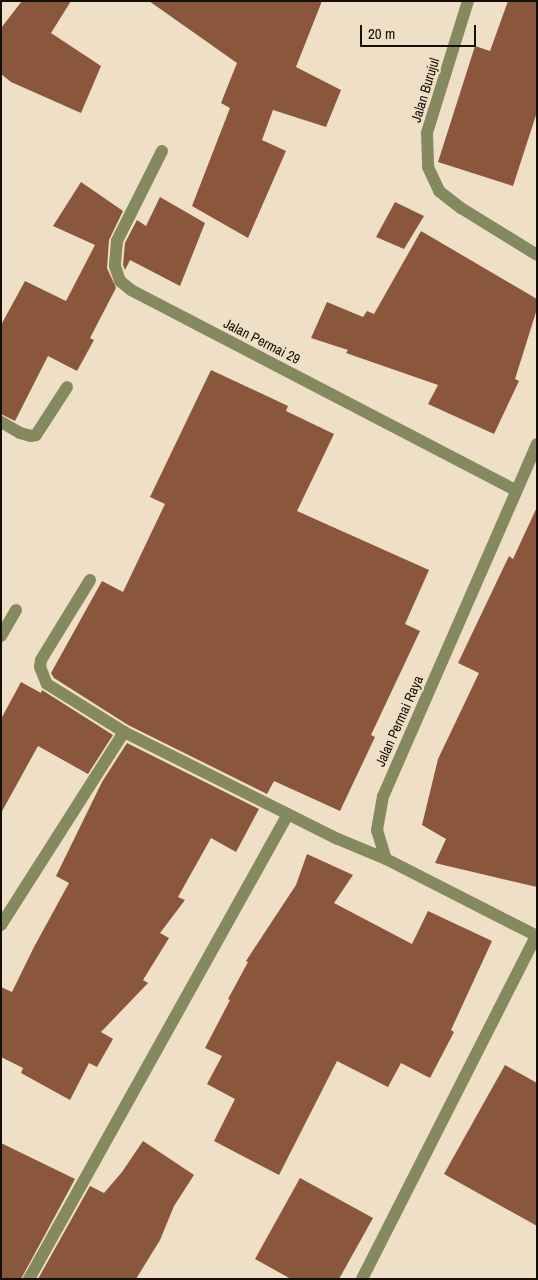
<!DOCTYPE html>
<style>
body{margin:0}
#map{position:relative;width:538px;height:1280px;overflow:hidden;background:#eedfc6;font-family:"Archivo Narrow",sans-serif}
div>[style]{position:absolute}
.building>*{inset:0;background:#8a573c}
.minor>*{height:12px;margin:-6px;padding:0 6px;transform-origin:6px;border-radius:6px;background:#858a5e}
.tertiary>*{height:12px;margin:-6px;padding:0 6px;transform-origin:6px;border-radius:6px;background:#858a5e}
span{translate:-50% -50%;white-space:nowrap;text-align:center;line-height:1.15;-webkit-text-stroke:4.5px #eedfc6;paint-order:stroke}
.street-label{font-size:14px;color:#130e06}
.frame{position:absolute;inset:0;border:2px solid #130e06;pointer-events:none}
.scale{position:absolute;left:360px;top:25px;width:116px;height:22px;box-sizing:border-box;border:2px solid #130e06;border-top:0;padding-left:6px;font-size:15px;line-height:18px;white-space:nowrap;color:#130e06;-webkit-text-stroke:4px #eedfc6;paint-order:stroke}
</style>
<div id="map">
<div class="building">
<div style="clip-path:polygon(22px 1px,71px 1px,51px 33px,101px 66px,81px 113px,11px 82px,1px 74px,1px 28px)"></div>
<div style="clip-path:polygon(149px 1px,322px 1px,296px 67px,341px 90px,326px 127px,273px 110px,262px 140px,286px 151px,248px 238px,192px 206px,230px 108px,221px 103px,237px 63px)"></div>
<div style="clip-path:polygon(508px 1px,537px 1px,537px 112px,513px 186px,438px 162px,475px 46px,490px 51px)"></div>
<div style="clip-path:polygon(81px 182px,123px 211px,109px 240px,107px 268px,116px 288px,90px 338px,94px 340px,77px 371px,48px 356px,15px 421px,1px 414px,1px 325px,25px 281px,66px 301px,95px 245px,53px 226px)"></div>
<div style="clip-path:polygon(160px 197px,205px 223px,180px 286px,130px 260px,125px 270px,123px 265px,125px 243px,137px 220px,146px 226px)"></div>
<div style="clip-path:polygon(395px 202px,424px 216px,404px 249px,376px 237px)"></div>
<div style="clip-path:polygon(421px 231px,537px 299px,537px 309px,515px 379px,519px 381px,494px 434px,428px 404px,438px 385px,346px 353px,348px 350px,311px 338px,327px 302px,363px 317px,367px 311px,374px 314px)"></div>
<div style="clip-path:polygon(211px 370px,288px 406px,286px 411px,334px 434px,297px 511px,429px 570px,405px 624px,420px 631px,371px 735px,375px 737px,340px 811px,274px 781px,267px 794px,128px 725px,54px 678px,51px 673px,102px 581px,123px 592px,165px 504px,150px 497px)"></div>
<div style="clip-path:polygon(537px 507px,537px 887px,435px 863px,446px 839px,422px 825px,438px 759px,479px 673px,458px 663px,509px 556px,513px 559px)"></div>
<div style="clip-path:polygon(21px 682px,41px 693px,42px 690px,113px 735px,88px 774px,38px 746px,1px 813px,1px 719px)"></div>
<div style="clip-path:polygon(127px 743px,259px 809px,236px 852px,211px 838px,178px 897px,185px 900px,160px 933px,169px 938px,143px 980px,148px 983px,101px 1032px,113px 1039px,97px 1067px,89px 1063px,70px 1100px,21px 1073px,23px 1068px,1px 1057px,1px 987px,12px 992px,34px 947px,69px 883px,56px 876px,102px 782px)"></div>
<div style="clip-path:polygon(307px 854px,353px 875px,334px 903px,412px 944px,428px 911px,492px 941px,451px 1030px,454px 1032px,430px 1078px,401px 1063px,388px 1087px,337px 1061px,279px 1175px,214px 1141px,235px 1099px,207px 1084px,222px 1056px,205px 1048px,230px 1000px,228px 999px,248px 962px,246px 961px,296px 885px)"></div>
<div style="clip-path:polygon(505px 1065px,537px 1083px,537px 1226px,444px 1174px)"></div>
<div style="clip-path:polygon(143px 1141px,194px 1175px,174px 1206px,160px 1240px,136px 1279px,38px 1279px,90px 1186px,104px 1193px,122px 1172px)"></div>
<div style="clip-path:polygon(1px 1143px,75px 1179px,21px 1279px,1px 1279px)"></div>
<div style="clip-path:polygon(300px 1178px,373px 1218px,339px 1279px,291px 1279px,255px 1259px)"></div>
</div>
<div class="minor">
<div style="left:162px;top:151px;width:101px;rotate:116.6deg"></div>
<div style="left:117px;top:241px;width:25px;rotate:95deg"></div>
<div style="left:115px;top:266px;width:16px;rotate:72deg"></div>
<div style="left:120px;top:281px;width:14px;rotate:39deg"></div>
<div style="left:131px;top:290px;width:434px;rotate:27.5deg"></div>
<div style="left:1px;top:422px;width:22px;rotate:30deg"></div>
<div style="left:20px;top:433px;width:11px;rotate:15deg"></div>
<div style="left:31px;top:436px;width:5px;rotate:-11deg"></div>
<div style="left:36px;top:435px;width:57px;rotate:-57.1deg"></div>
<div style="left:90px;top:580px;width:94px;rotate:121.5deg"></div>
<div style="left:41px;top:660px;width:7px;rotate:98deg"></div>
<div style="left:40px;top:667px;width:18px;rotate:68deg"></div>
<div style="left:47px;top:684px;width:91px;rotate:31.9deg"></div>
<div style="left:124px;top:732px;width:239px;rotate:26.6deg"></div>
<div style="left:338px;top:839px;width:52px;rotate:22.6deg"></div>
<div style="left:1px;top:636px;width:30px;rotate:-60deg"></div>
<div style="left:1px;top:925px;width:229px;rotate:-57.5deg"></div>
<div style="left:29px;top:1279px;width:532px;rotate:-60.88deg"></div>
<div style="left:362px;top:1279px;width:385px;rotate:-63.1deg"></div>
</div>
<div class="tertiary">
<div style="left:468px;top:1px;width:138px;rotate:107.3deg"></div>
<div style="left:427px;top:133px;width:34px;rotate:88deg"></div>
<div style="left:428px;top:167px;width:26px;rotate:65deg"></div>
<div style="left:439px;top:191px;width:28px;rotate:38deg"></div>
<div style="left:461px;top:208px;width:89px;rotate:31.7deg"></div>
<div style="left:537px;top:444px;width:384px;rotate:113.6deg"></div>
<div style="left:383px;top:796px;width:35px;rotate:100deg"></div>
<div style="left:377px;top:830px;width:30px;rotate:73deg"></div>
<div style="left:386px;top:859px;width:169px;rotate:27deg"></div>
</div>
<div class="street-label">
<span style="left:425px;top:90px;rotate:-73deg">Jalan Burujul</span>
<span style="left:262px;top:341px;rotate:27deg">Jalan Permai 29</span>
<span style="left:399px;top:721px;rotate:-66deg">Jalan Permai Raya</span>
</div>
<div class="frame"></div>
<div class="scale">20 m</div>
</div>
